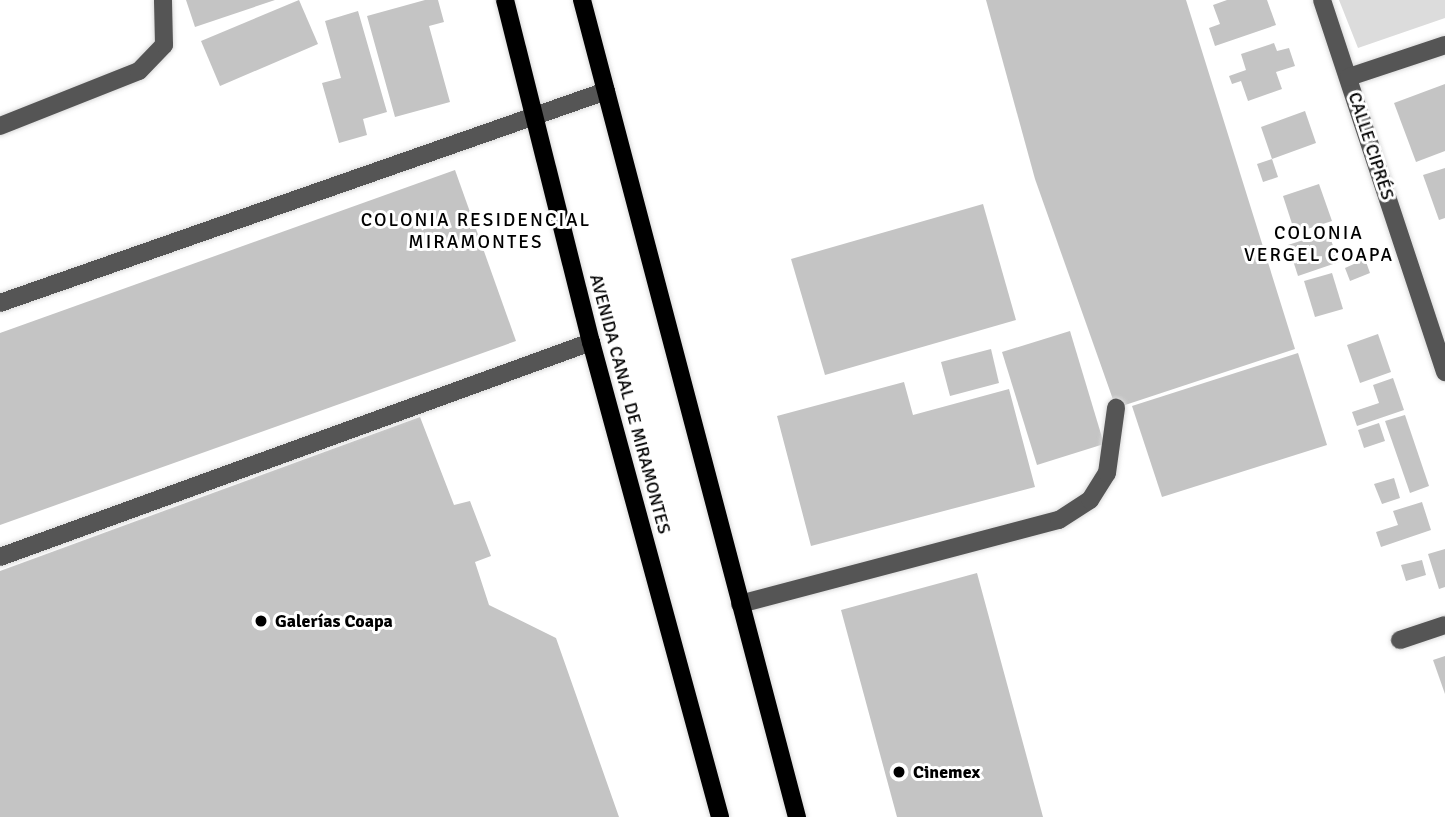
<!DOCTYPE html>
<meta charset="utf-8">
<style>
body{margin:0}
#map{position:relative;width:1445px;height:817px;overflow:hidden;background:#fff;font-family:Signika,sans-serif}
div>[style]{position:absolute}
.green>*{inset:0;background:#dcdcdc}
.building>*{inset:0;background:#c4c4c4}
.roads{filter:drop-shadow(0 0 2px #dbdbdb) drop-shadow(0 0 2px #dbdbdb)}
.minor>*{height:18px;margin:-9px;padding:0 9px;transform-origin:9px;border-radius:9px;background:#555}
.major>*{height:18px;margin:-9px;padding:0 9px;transform-origin:9px;border-radius:9px;background:#000}
.dots>*{width:19px;height:19px;translate:-50% -50%;box-sizing:border-box;border:4px solid #fff;border-radius:50%}
span{translate:-50% -50%;white-space:nowrap;text-align:center;line-height:1.15;-webkit-text-stroke:6px #fff;paint-order:stroke}
.street-label{font-size:18px;color:#000}
.poi-label{font-size:18px;color:#000;font-weight:700}
.left{translate:0 -50%;text-align:left}
.neighbourhood-label{font-size:19px;color:#000;letter-spacing:2px}
</style>
<div id="map">
<div class="green">
<div style="clip-path:polygon(1339px 0,1445px 0,1445px 18px,1358px 48px)"></div>
</div>
<div class="building">
<div style="clip-path:polygon(186px 0,275px 0,195px 27px)"></div>
<div style="clip-path:polygon(299px 0,318px 44px,220px 86px,201px 41px)"></div>
<div style="clip-path:polygon(425px 0,438px 0,444px 22px,429px 26px,450px 102px,395px 117px,367px 16px)"></div>
<div style="clip-path:polygon(986px 0,1186px 0,1295px 349px,1116px 408px,1035px 179px)"></div>
<div style="clip-path:polygon(1227px 0,1267px 0,1276px 25px,1215px 46px,1209px 28px,1220px 24px,1213px 5px)"></div>
<div style="clip-path:polygon(358px 11px,387px 112px,363px 119px,367px 135px,339px 143px,322px 83px,341px 78px,325px 21px)"></div>
<div style="clip-path:polygon(1274px 43px,1277px 51px,1289px 48px,1295px 66px,1276px 72px,1282px 89px,1248px 101px,1241px 81px,1232px 84px,1229px 76px,1246px 70px,1241px 54px)"></div>
<div style="clip-path:polygon(1445px 84px,1445px 151px,1416px 162px,1394px 103px)"></div>
<div style="clip-path:polygon(1305px 111px,1316px 143px,1272px 159px,1261px 127px)"></div>
<div style="clip-path:polygon(1272px 159px,1278px 177px,1263px 182px,1257px 164px)"></div>
<div style="clip-path:polygon(1445px 168px,1445px 218px,1439px 220px,1423px 175px)"></div>
<div style="clip-path:polygon(455px 170px,516px 341px,0 525px,0 333px)"></div>
<div style="clip-path:polygon(1319px 184px,1332px 221px,1295px 233px,1283px 196px)"></div>
<div style="clip-path:polygon(983px 204px,1016px 320px,825px 375px,791px 259px)"></div>
<div style="clip-path:polygon(1328px 232px,1339px 262px,1298px 276px,1288px 245px)"></div>
<div style="clip-path:polygon(1365px 259px,1370px 273px,1350px 281px,1345px 268px)"></div>
<div style="clip-path:polygon(1332px 273px,1343px 309px,1315px 317px,1304px 281px)"></div>
<div style="clip-path:polygon(1070px 331px,1104px 444px,1037px 465px,1002px 352px)"></div>
<div style="clip-path:polygon(1378px 334px,1391px 372px,1360px 383px,1347px 345px)"></div>
<div style="clip-path:polygon(991px 349px,999px 383px,950px 396px,941px 362px)"></div>
<div style="clip-path:polygon(1298px 353px,1327px 445px,1162px 497px,1132px 406px)"></div>
<div style="clip-path:polygon(1393px 378px,1404px 410px,1357px 426px,1352px 412px,1379px 403px,1373px 385px)"></div>
<div style="clip-path:polygon(904px 382px,913px 415px,1009px 389px,1035px 487px,811px 546px,777px 416px)"></div>
<div style="clip-path:polygon(1405px 415px,1429px 486px,1410px 493px,1385px 421px)"></div>
<div style="clip-path:polygon(420px 417px,454px 505px,470px 501px,491px 556px,475px 562px,489px 605px,556px 638px,619px 817px,0 817px,0 571px)"></div>
<div style="clip-path:polygon(1379px 423px,1385px 441px,1364px 448px,1358px 430px)"></div>
<div style="clip-path:polygon(1394px 478px,1400px 498px,1382px 504px,1374px 484px)"></div>
<div style="clip-path:polygon(1422px 502px,1431px 530px,1381px 547px,1376px 532px,1398px 525px,1393px 511px)"></div>
<div style="clip-path:polygon(1445px 549px,1445px 587px,1439px 589px,1428px 554px)"></div>
<div style="clip-path:polygon(1422px 560px,1426px 575px,1406px 581px,1401px 565px)"></div>
<div style="clip-path:polygon(977px 573px,1043px 817px,897px 817px,841px 610px)"></div>
<div style="clip-path:polygon(1445px 656px,1445px 694px,1433px 660px)"></div>
</div>
<div class="roads">
<div class="minor">
<div style="left:1322px;top:0;width:392px;rotate:71.7deg"></div>
<div style="left:1349px;top:77px;width:101px;rotate:-18.4deg"></div>
<div style="left:0;top:126px;width:149px;rotate:-21.6deg"></div>
<div style="left:139px;top:71px;width:36px;rotate:-46deg"></div>
<div style="left:164px;top:45px;width:45px;rotate:-91.3deg"></div>
<div style="left:0;top:303px;width:642px;rotate:-19.28deg"></div>
<div style="left:0;top:557px;width:629px;rotate:-19.99deg"></div>
<div style="left:740px;top:604px;width:330px;rotate:-14.8deg"></div>
<div style="left:1059px;top:520px;width:37px;rotate:-33deg"></div>
<div style="left:1090px;top:500px;width:32px;rotate:-58deg"></div>
<div style="left:1107px;top:473px;width:66px;rotate:-82.1deg"></div>
<div style="left:1400px;top:640px;width:47px;rotate:-18.4deg"></div>
</div>
<div class="major">
<div style="left:505px;top:0;width:353px;rotate:75.9deg"></div>
<div style="left:591px;top:342px;width:492px;rotate:74.8deg"></div>
<div style="left:582px;top:0;width:845px;rotate:75.26deg"></div>
</div>
</div>
<div class="dots">
<div style="left:261px;top:621px;background:#000"></div>
<div style="left:899px;top:772px;background:#000"></div>
</div>
<div class="street-label">
<span style="left:1371px;top:146px;rotate:72deg">CALLE CIPRÉS</span>
<span style="left:630px;top:404px;rotate:75deg">AVENIDA CANAL DE MIRAMONTES</span>
</div>
<div class="poi-label">
<span class="left" style="left:275px;top:621px">Galerías Coapa</span>
<span class="left" style="left:913px;top:772px">Cinemex</span>
</div>
<div class="neighbourhood-label">
<span style="left:476px;top:232px">COLONIA RESIDENCIAL<br>MIRAMONTES</span>
<span style="left:1319px;top:245px">COLONIA<br>VERGEL COAPA</span>
</div>
</div>
